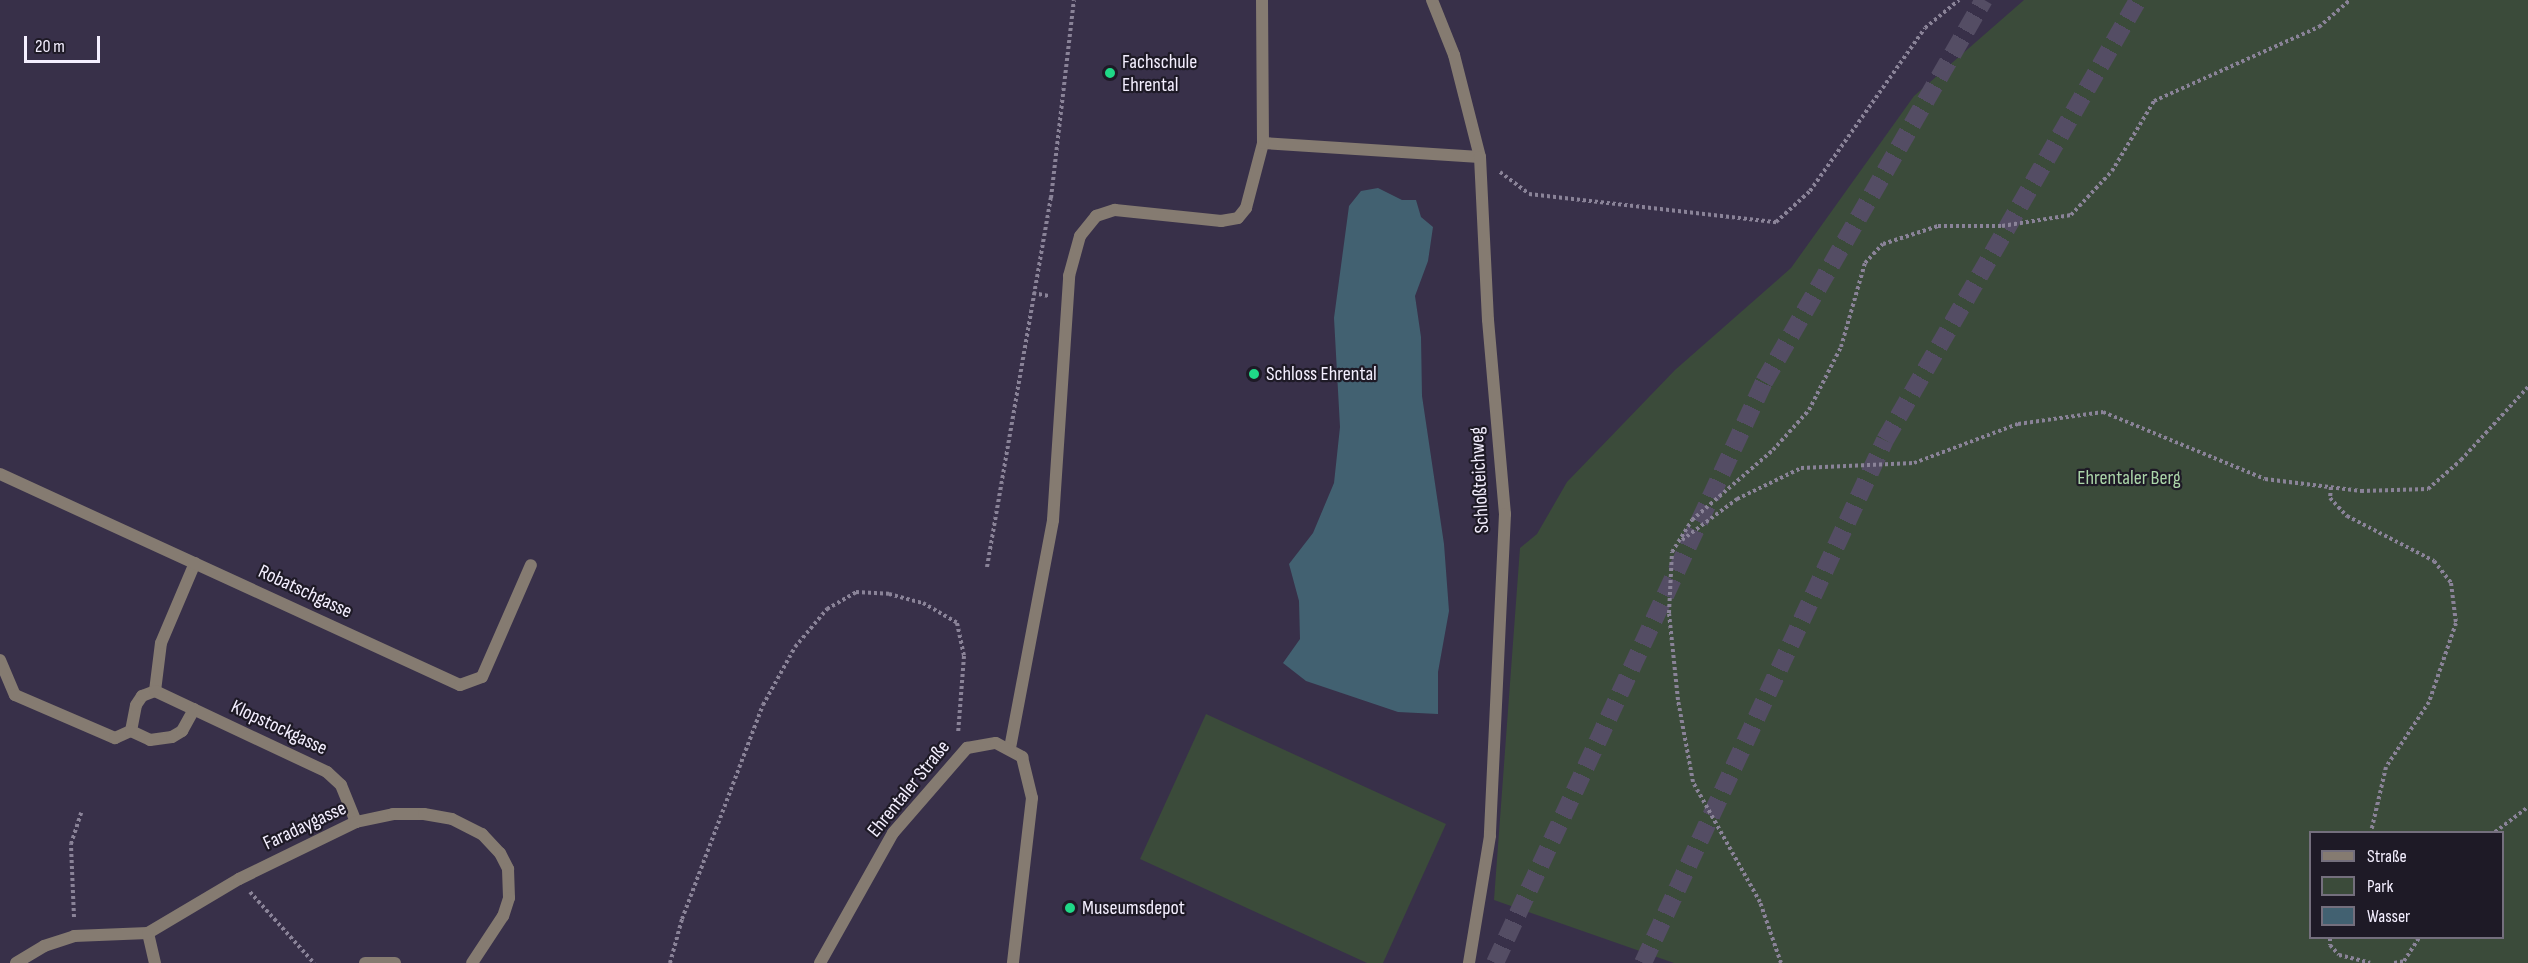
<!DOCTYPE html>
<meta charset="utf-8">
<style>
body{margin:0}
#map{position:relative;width:2528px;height:963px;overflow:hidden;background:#383049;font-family:"Sofia Sans Condensed",sans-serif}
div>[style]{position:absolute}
.green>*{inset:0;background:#3b4b3a}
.water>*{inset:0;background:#426171}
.motorway-tunnel>*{height:18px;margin-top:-9px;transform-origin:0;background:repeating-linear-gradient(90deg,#544d64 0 18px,transparent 0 27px)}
.path>*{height:4px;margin-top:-2px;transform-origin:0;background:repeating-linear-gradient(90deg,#8a8398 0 3px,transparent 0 6px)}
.service>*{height:12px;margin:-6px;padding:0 6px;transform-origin:6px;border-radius:6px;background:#857b71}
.minor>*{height:12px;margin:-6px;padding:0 6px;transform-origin:6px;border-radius:6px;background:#857b71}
.dots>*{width:16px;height:16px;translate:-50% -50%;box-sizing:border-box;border:3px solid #1e1a26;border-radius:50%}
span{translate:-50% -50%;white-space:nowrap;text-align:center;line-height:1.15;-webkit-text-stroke:4.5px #1e1a26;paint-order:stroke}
.poi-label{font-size:20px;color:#f4efff}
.left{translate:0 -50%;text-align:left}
.park-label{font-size:20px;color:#abd5a9}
.street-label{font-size:20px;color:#f4efff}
.legend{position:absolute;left:2309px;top:831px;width:195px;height:108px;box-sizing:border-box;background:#1e1a26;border:2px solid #746f7d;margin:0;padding:8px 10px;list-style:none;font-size:18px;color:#f4efff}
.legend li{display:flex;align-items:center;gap:12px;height:30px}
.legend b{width:30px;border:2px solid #746f7d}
.scale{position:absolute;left:24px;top:36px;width:76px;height:27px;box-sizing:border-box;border:3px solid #f4efff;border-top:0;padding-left:8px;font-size:18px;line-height:21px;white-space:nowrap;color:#f4efff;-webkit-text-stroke:4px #1e1a26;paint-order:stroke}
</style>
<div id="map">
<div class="green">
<div style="clip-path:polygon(evenodd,2024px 0,2528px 0,2528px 963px,1674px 963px,1494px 900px,1520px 548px,1537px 534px,1567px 482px,1675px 370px,1791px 268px,1914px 96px,2024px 0,2502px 832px,2502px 938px,2310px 938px,2310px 832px,2502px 832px)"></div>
<div style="clip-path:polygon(1206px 714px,1446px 824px,1383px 963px,1367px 963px,1140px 859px)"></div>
</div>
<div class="water">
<div style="clip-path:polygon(1378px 188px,1402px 200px,1416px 200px,1421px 217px,1433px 227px,1428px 261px,1415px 296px,1421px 337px,1422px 396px,1444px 544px,1449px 611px,1438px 672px,1438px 714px,1398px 712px,1306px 681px,1283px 663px,1300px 639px,1299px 601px,1289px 564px,1313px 533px,1334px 483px,1340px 427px,1334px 318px,1349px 206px,1361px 191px)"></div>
</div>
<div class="motorway-tunnel">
<div style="left:1495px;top:963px;width:640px;rotate:-65.16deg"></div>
<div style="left:1764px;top:382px;width:441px;rotate:-60.1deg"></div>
<div style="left:1643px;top:963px;width:576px;rotate:-65.17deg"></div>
<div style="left:1885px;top:440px;width:508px;rotate:-60.1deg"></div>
</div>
<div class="path">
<div style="left:1500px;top:172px;width:36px;rotate:37deg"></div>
<div style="left:1529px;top:194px;width:249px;rotate:6.5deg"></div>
<div style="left:1776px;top:222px;width:46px;rotate:-42.4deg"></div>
<div style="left:1810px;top:191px;width:199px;rotate:-54.8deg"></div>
<div style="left:1925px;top:28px;width:44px;rotate:-39.5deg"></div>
<div style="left:1033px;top:293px;width:16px;rotate:11deg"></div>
<div style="left:2331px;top:487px;width:11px;rotate:95deg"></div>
<div style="left:2330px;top:498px;width:25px;rotate:47deg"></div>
<div style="left:2347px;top:516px;width:98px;rotate:27.3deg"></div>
<div style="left:2434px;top:561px;width:28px;rotate:52deg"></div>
<div style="left:2451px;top:583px;width:40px;rotate:82.9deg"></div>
<div style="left:2456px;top:623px;width:83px;rotate:108.9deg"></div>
<div style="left:2429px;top:702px;width:78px;rotate:123.5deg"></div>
<div style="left:2386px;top:767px;width:67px;rotate:103deg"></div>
<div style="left:1682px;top:540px;width:69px;rotate:-36.7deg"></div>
<div style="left:1737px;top:499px;width:71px;rotate:-25.8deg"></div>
<div style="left:1801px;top:468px;width:113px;rotate:-2.5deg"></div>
<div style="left:1914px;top:463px;width:111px;rotate:-20.6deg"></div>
<div style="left:2018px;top:424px;width:86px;rotate:-8deg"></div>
<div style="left:2103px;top:412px;width:175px;rotate:22.5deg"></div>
<div style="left:2265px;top:479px;width:97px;rotate:7.1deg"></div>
<div style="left:2361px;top:491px;width:67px;rotate:-1.7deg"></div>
<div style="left:2428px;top:489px;width:44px;rotate:-41.3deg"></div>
<div style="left:2461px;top:460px;width:99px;rotate:-47.5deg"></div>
<div style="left:987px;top:567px;width:375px;rotate:-80.2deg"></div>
<div style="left:1051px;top:198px;width:199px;rotate:-83.4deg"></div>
<div style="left:2495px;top:832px;width:41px;rotate:-37.1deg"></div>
<div style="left:250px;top:892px;width:96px;rotate:48deg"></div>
<div style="left:74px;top:917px;width:73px;rotate:-92.4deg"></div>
<div style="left:71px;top:844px;width:33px;rotate:-72deg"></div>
<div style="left:2330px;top:938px;width:7px;rotate:90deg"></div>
<div style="left:2330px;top:945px;width:13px;rotate:48deg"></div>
<div style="left:2339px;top:955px;width:32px;rotate:14deg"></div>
<div style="left:670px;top:963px;width:46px;rotate:-74.7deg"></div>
<div style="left:682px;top:919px;width:229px;rotate:-69.3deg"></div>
<div style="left:763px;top:705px;width:66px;rotate:-61.1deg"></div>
<div style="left:795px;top:647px;width:50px;rotate:-49.9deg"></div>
<div style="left:827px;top:609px;width:34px;rotate:-30deg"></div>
<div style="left:856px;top:592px;width:33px;rotate:3deg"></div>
<div style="left:889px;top:594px;width:35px;rotate:15deg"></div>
<div style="left:923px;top:603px;width:39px;rotate:30deg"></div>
<div style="left:957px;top:623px;width:34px;rotate:78deg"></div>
<div style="left:964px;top:656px;width:78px;rotate:94.4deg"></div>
<div style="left:1781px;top:963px;width:65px;rotate:-109deg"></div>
<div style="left:1760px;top:902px;width:137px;rotate:-119.2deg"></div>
<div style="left:1693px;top:782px;width:83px;rotate:-100.4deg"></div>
<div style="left:1678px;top:700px;width:87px;rotate:-95.9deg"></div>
<div style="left:1669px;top:613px;width:61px;rotate:-87.2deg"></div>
<div style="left:1672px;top:552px;width:38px;rotate:-58deg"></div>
<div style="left:1692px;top:520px;width:107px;rotate:-40.8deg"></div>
<div style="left:1773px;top:450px;width:54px;rotate:-48deg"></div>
<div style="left:1809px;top:410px;width:71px;rotate:-63.1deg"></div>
<div style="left:1841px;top:347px;width:87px;rotate:-74.1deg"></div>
<div style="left:1865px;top:263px;width:26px;rotate:-47deg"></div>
<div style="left:1883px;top:244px;width:58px;rotate:-18.1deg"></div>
<div style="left:1938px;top:226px;width:64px"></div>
<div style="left:2002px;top:226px;width:70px;rotate:-9.1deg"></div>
<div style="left:2071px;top:215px;width:60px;rotate:-47deg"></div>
<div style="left:2112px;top:171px;width:82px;rotate:-59deg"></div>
<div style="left:2154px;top:101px;width:181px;rotate:-24.2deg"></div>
<div style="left:2319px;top:27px;width:41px;rotate:-41.1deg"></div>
<div style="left:2394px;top:963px;width:10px;rotate:-11deg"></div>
<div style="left:2404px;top:961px;width:27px;rotate:-57deg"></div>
</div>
<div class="service">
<div style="left:1263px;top:143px;width:217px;rotate:3.7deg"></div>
<div style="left:155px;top:691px;width:48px;rotate:-82.9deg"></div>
<div style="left:161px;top:643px;width:87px;rotate:-67deg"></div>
<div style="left:1010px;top:748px;width:232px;rotate:-79.3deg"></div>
<div style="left:1053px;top:520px;width:245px;rotate:-86.2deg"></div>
<div style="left:1069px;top:276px;width:41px;rotate:-74.6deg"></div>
<div style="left:1080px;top:236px;width:26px;rotate:-51deg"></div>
<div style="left:1096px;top:216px;width:20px;rotate:-18deg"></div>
<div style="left:1115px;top:210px;width:107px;rotate:5.9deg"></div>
<div style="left:1221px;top:221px;width:17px;rotate:-10deg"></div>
<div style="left:1238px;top:218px;width:13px;rotate:-51deg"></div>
<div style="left:1246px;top:208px;width:67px;rotate:-75.3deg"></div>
<div style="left:1263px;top:143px;width:143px;rotate:-90.4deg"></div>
<div style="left:148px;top:933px;width:31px;rotate:77deg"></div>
<div style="left:365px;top:963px;width:30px"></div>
</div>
<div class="minor">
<div style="left:1432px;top:0;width:59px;rotate:68.2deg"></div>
<div style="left:1454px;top:55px;width:105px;rotate:75.7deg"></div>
<div style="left:1480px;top:157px;width:163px;rotate:87.2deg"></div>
<div style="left:1488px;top:320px;width:195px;rotate:85deg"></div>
<div style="left:1505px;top:514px;width:322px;rotate:92.7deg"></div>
<div style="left:1490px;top:836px;width:129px;rotate:99.4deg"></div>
<div style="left:0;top:474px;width:506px;rotate:24.64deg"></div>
<div style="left:460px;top:685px;width:23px;rotate:-20deg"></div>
<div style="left:482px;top:677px;width:122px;rotate:-66.4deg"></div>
<div style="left:0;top:660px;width:38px;rotate:67deg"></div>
<div style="left:15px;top:695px;width:109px;rotate:23.3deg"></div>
<div style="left:115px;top:738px;width:17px;rotate:-24deg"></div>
<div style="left:131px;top:731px;width:26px;rotate:-79deg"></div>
<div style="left:136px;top:705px;width:11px;rotate:-56deg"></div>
<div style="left:142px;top:696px;width:14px;rotate:-21deg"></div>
<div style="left:155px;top:691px;width:190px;rotate:25.2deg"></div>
<div style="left:327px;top:772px;width:19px;rotate:43deg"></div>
<div style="left:341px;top:785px;width:40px;rotate:68deg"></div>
<div style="left:131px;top:731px;width:21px;rotate:25deg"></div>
<div style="left:150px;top:740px;width:22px;rotate:-8deg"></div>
<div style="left:172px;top:737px;width:12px;rotate:-31deg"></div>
<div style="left:182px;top:731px;width:25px;rotate:-61deg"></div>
<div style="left:16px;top:963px;width:33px;rotate:-31deg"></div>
<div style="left:44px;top:946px;width:32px;rotate:-18deg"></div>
<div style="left:74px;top:936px;width:74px;rotate:-2.3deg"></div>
<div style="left:148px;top:933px;width:106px;rotate:-30.7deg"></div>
<div style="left:239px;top:879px;width:130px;rotate:-26deg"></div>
<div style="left:356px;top:822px;width:38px;rotate:-12deg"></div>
<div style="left:393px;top:814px;width:31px"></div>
<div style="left:424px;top:814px;width:28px;rotate:10deg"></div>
<div style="left:452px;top:819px;width:34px;rotate:27deg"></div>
<div style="left:482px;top:834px;width:26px;rotate:47deg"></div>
<div style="left:500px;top:853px;width:18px;rotate:63deg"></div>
<div style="left:508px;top:869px;width:29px;rotate:88deg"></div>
<div style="left:509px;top:898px;width:19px;rotate:108deg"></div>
<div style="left:503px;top:916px;width:56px;rotate:123.4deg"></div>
<div style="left:820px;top:963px;width:149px;rotate:-60.7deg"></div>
<div style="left:893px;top:833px;width:113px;rotate:-49deg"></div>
<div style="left:967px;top:748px;width:29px;rotate:-10deg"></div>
<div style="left:996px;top:743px;width:30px;rotate:28deg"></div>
<div style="left:1022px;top:757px;width:42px;rotate:76.3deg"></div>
<div style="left:1032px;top:798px;width:166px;rotate:96.6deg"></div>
</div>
<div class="dots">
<div style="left:1110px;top:73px;background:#1fd887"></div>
<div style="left:1254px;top:374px;background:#1fd887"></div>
<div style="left:1070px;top:908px;background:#1fd887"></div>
</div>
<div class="poi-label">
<span class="left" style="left:1122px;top:74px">Fachschule<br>Ehrental</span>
<span class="left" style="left:1266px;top:374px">Schloss Ehrental</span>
<span class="left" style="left:1082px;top:908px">Museumsdepot</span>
</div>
<div class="park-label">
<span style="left:2129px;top:478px">Ehrentaler Berg</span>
</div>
<div class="street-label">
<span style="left:1480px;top:480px;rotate:-93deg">Schloßteichweg</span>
<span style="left:305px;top:592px;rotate:25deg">Robatschgasse</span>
<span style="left:279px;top:728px;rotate:25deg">Klopstockgasse</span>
<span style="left:909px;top:789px;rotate:-51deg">Ehrentaler Straße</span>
<span style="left:305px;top:826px;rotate:-25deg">Faradaygasse</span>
</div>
<ul class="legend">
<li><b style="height:8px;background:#857b71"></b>Straße</li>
<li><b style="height:16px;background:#3b4b3a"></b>Park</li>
<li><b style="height:16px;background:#426171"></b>Wasser</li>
</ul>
<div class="scale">20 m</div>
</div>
